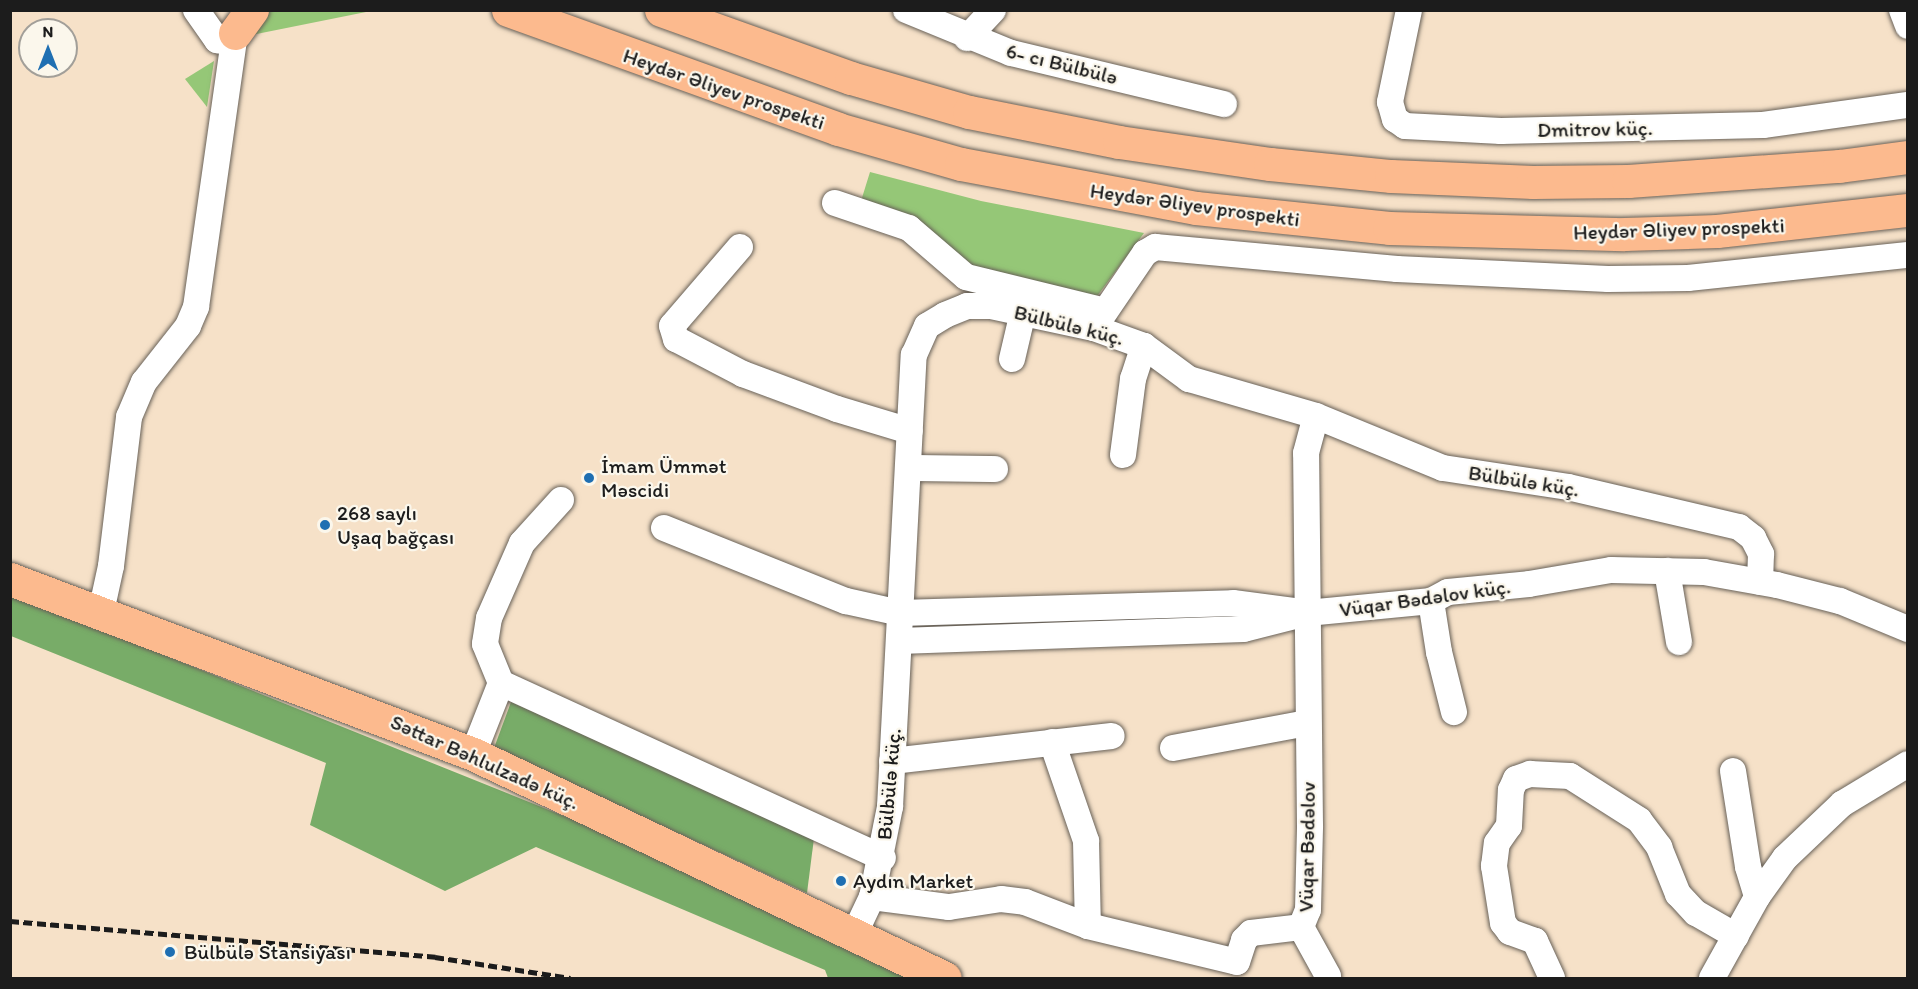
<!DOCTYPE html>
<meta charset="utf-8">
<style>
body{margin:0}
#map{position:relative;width:1918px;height:989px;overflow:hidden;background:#f6e1c8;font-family:Itim,sans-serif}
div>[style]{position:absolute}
.green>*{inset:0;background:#95c777}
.forest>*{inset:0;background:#78ac68}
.roads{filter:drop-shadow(0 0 2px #686158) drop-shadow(0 0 2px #686158)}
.minor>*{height:26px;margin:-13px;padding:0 13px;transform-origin:13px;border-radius:13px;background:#fff}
.major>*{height:33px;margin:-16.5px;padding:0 16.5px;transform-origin:16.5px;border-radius:16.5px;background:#fcba8e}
.highway>*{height:33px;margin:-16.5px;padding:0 16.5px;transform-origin:16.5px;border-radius:16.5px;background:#fcba8e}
.rail>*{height:4.5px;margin-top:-2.25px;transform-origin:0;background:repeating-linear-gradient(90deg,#1c1c1c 0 9px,transparent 0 13.5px)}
.dots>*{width:16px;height:16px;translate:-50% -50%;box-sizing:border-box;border:3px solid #fbf7ec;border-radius:50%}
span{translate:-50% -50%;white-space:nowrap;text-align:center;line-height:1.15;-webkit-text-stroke:4.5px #fbf7ec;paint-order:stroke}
.street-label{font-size:21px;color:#1c1c1c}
.poi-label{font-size:21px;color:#1c1c1c}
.left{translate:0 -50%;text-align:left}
.frame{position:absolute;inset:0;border:12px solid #1c1c1c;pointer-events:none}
.north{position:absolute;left:18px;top:18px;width:60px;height:60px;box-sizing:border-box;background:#fbf7ec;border:2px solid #a29f99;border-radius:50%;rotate:0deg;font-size:16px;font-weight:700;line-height:24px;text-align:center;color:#1c1c1c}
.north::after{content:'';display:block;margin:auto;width:21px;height:27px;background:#1f6fb2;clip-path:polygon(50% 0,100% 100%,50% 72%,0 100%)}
</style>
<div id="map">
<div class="green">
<div style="clip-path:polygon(269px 11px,371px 11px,252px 35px)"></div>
<div style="clip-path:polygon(214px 61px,207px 107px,185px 79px)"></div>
<div style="clip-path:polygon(870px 172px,981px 201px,1144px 233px,1098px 295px,1082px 300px,964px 269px,861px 201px)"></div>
</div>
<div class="forest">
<div style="clip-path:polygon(10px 593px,611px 835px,909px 978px,828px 978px,825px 970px,536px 847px,445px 891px,310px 825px,326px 763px,11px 636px)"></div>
<div style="clip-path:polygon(511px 702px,814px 838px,807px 893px,494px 748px)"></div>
</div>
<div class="roads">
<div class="minor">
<div style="left:196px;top:10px;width:37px;rotate:55deg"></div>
<div style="left:217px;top:40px;width:16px;rotate:11deg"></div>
<div style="left:906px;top:10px;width:113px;rotate:22.3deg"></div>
<div style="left:1011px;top:53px;width:219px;rotate:13.5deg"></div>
<div style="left:1409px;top:10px;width:94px;rotate:101.7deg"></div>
<div style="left:1390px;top:102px;width:18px;rotate:74deg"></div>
<div style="left:1395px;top:119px;width:12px;rotate:35deg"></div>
<div style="left:1405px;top:126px;width:96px;rotate:3deg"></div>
<div style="left:1501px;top:131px;width:262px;rotate:-1.3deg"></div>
<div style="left:1763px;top:125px;width:146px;rotate:-7.9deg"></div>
<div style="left:1902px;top:10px;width:17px;rotate:69deg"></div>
<div style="left:967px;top:38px;width:38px;rotate:-47deg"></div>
<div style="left:835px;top:203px;width:78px;rotate:18.7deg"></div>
<div style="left:909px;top:228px;width:75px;rotate:40.7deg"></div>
<div style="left:966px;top:277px;width:143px;rotate:13.7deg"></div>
<div style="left:740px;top:247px;width:104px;rotate:130.7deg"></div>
<div style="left:672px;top:326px;width:14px;rotate:73deg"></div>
<div style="left:676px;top:339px;width:76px;rotate:27.6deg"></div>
<div style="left:743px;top:374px;width:100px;rotate:20.4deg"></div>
<div style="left:837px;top:409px;width:76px;rotate:16.8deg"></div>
<div style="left:1094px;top:328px;width:91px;rotate:-55.8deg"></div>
<div style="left:1145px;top:253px;width:12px;rotate:-31deg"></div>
<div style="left:1155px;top:247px;width:243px;rotate:5.2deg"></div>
<div style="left:1397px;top:269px;width:211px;rotate:2.7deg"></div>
<div style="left:1608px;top:279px;width:80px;rotate:-0.7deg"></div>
<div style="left:1688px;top:278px;width:221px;rotate:-6deg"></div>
<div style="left:1012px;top:359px;width:48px;rotate:-76.8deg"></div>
<div style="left:1123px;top:455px;width:77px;rotate:-82.5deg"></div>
<div style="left:1133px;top:379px;width:35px;rotate:-72deg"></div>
<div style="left:909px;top:468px;width:86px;rotate:0.7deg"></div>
<div style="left:561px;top:500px;width:58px;rotate:132.2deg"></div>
<div style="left:522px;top:543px;width:82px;rotate:113.7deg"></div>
<div style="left:489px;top:618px;width:26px;rotate:99deg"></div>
<div style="left:485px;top:644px;width:42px;rotate:67.7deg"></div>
<div style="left:501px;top:683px;width:420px;rotate:24.6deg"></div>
<div style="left:664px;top:528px;width:196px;rotate:21.9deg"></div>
<div style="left:846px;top:601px;width:55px;rotate:12.5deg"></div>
<div style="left:900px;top:613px;width:333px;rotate:-1.7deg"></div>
<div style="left:1233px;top:603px;width:63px;rotate:7.4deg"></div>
<div style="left:1667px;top:571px;width:72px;rotate:80.4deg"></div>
<div style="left:1431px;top:601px;width:52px;rotate:81.1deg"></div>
<div style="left:1439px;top:652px;width:62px;rotate:76deg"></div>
<div style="left:101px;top:612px;width:47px;rotate:-77.7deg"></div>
<div style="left:111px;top:566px;width:150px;rotate:-83.1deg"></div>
<div style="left:129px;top:417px;width:38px;rotate:-67deg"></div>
<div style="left:144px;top:382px;width:71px;rotate:-51.8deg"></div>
<div style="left:188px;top:326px;width:21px;rotate:-67deg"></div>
<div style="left:196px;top:307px;width:277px;rotate:-81.9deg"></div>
<div style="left:899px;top:641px;width:345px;rotate:-2deg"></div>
<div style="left:1244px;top:629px;width:65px;rotate:-14.3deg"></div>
<div style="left:1307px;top:613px;width:125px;rotate:-5.5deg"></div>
<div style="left:1431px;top:601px;width:19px;rotate:-28deg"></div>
<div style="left:1448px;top:592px;width:81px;rotate:-5.6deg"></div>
<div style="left:1529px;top:584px;width:83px;rotate:-9.7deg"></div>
<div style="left:1611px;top:570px;width:93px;rotate:1.2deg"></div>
<div style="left:1704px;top:572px;width:74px;rotate:10.1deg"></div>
<div style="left:1777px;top:585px;width:65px;rotate:14.3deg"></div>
<div style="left:1840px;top:601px;width:74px;rotate:22.4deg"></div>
<div style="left:1052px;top:742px;width:105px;rotate:71deg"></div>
<div style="left:1086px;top:841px;width:85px;rotate:88.7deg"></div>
<div style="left:1173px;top:748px;width:135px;rotate:-10.6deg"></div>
<div style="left:473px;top:754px;width:76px;rotate:-68.5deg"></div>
<div style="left:892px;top:761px;width:221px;rotate:-6.5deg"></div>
<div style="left:1733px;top:771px;width:97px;rotate:81.1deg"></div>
<div style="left:1748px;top:867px;width:31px;rotate:73deg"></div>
<div style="left:872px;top:897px;width:78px;rotate:7.4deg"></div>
<div style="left:949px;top:907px;width:53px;rotate:-8.7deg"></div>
<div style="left:1001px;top:899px;width:24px;rotate:7deg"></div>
<div style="left:1025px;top:902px;width:67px;rotate:20.9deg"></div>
<div style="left:1088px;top:926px;width:153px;rotate:13.6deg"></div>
<div style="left:1237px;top:962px;width:23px;rotate:-72deg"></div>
<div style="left:1244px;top:940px;width:10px;rotate:-45deg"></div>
<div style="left:1251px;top:933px;width:50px;rotate:-6.8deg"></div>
<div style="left:1301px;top:927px;width:18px;rotate:-68deg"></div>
<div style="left:1308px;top:910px;width:84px;rotate:-88.6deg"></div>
<div style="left:1310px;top:826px;width:373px;rotate:-90.6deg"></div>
<div style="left:1306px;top:453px;width:38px;rotate:-75deg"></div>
<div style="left:1301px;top:927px;width:56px;rotate:61.1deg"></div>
<div style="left:854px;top:935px;width:42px;rotate:-64.7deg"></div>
<div style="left:872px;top:897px;width:92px;rotate:-78.7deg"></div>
<div style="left:890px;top:807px;width:453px;rotate:-87deg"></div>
<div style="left:914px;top:355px;width:32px;rotate:-66deg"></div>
<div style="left:927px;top:326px;width:21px;rotate:-31deg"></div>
<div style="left:945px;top:315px;width:24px;rotate:-22deg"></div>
<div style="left:967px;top:306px;width:24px"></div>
<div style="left:991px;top:306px;width:105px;rotate:12.1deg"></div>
<div style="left:1094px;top:328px;width:53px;rotate:19.8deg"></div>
<div style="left:1144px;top:346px;width:56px;rotate:36.3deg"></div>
<div style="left:1189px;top:379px;width:132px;rotate:16.2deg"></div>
<div style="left:1316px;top:416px;width:137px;rotate:22.3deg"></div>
<div style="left:1443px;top:468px;width:126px;rotate:8.6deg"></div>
<div style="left:1568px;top:487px;width:176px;rotate:13.2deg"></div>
<div style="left:1739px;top:527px;width:18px;rotate:38deg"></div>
<div style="left:1753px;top:538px;width:18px;rotate:63deg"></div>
<div style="left:1761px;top:554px;width:28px;rotate:92deg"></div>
<div style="left:1552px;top:978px;width:41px;rotate:-114.7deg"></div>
<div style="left:1535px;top:941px;width:27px;rotate:-160deg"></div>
<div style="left:1510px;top:932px;width:11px;rotate:-128deg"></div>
<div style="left:1503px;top:923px;width:58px;rotate:-99deg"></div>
<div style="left:1494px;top:866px;width:23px;rotate:-83deg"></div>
<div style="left:1497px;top:843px;width:21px;rotate:-55deg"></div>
<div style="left:1509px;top:826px;width:36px;rotate:-87deg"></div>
<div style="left:1511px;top:790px;width:12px;rotate:-66deg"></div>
<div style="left:1516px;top:779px;width:15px;rotate:-20deg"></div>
<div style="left:1530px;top:774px;width:40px;rotate:2.9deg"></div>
<div style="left:1570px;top:776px;width:82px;rotate:32.5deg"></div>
<div style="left:1639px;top:820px;width:34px;rotate:53deg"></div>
<div style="left:1659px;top:847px;width:51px;rotate:68deg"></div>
<div style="left:1678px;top:894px;width:26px;rotate:47deg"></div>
<div style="left:1696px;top:913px;width:46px;rotate:29.9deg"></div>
<div style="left:1712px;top:978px;width:93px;rotate:-60.9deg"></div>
<div style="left:1757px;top:897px;width:48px;rotate:-54.3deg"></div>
<div style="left:1785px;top:858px;width:79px;rotate:-43.5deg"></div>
<div style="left:1842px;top:804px;width:77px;rotate:-31.2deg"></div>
</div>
<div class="major">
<div style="left:10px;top:579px;width:495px;rotate:20.7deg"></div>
<div style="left:473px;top:754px;width:522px;rotate:25.39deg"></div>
</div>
<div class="highway">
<div style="left:508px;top:10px;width:351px;rotate:19.8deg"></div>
<div style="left:838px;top:129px;width:128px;rotate:15.9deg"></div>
<div style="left:961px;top:164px;width:239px;rotate:10.6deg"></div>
<div style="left:1196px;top:208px;width:194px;rotate:5.9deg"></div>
<div style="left:1389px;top:228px;width:235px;rotate:1.5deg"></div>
<div style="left:1624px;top:234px;width:93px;rotate:-1.8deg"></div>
<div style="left:1717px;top:231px;width:192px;rotate:-6.3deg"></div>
<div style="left:661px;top:10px;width:202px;rotate:19.7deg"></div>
<div style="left:851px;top:78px;width:123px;rotate:16.1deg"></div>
<div style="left:969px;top:112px;width:153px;rotate:11.3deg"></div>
<div style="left:1119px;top:142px;width:153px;rotate:8.3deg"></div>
<div style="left:1270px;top:164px;width:122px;rotate:5.7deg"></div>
<div style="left:1391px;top:176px;width:142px;rotate:2.4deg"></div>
<div style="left:1533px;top:182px;width:95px;rotate:-0.6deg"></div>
<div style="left:1628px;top:181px;width:212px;rotate:-4.1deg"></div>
<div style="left:1839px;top:166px;width:70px;rotate:-7.4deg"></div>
<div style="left:235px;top:33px;width:29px;rotate:-54deg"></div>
</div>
</div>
<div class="rail">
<div style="left:10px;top:921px;width:427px;rotate:4.8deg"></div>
<div style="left:435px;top:957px;width:137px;rotate:8.8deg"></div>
</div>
<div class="dots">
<div style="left:589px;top:478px;background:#1f6fb2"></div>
<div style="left:325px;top:525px;background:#1f6fb2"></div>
<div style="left:841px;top:881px;background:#1f6fb2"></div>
<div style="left:170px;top:952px;background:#1f6fb2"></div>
</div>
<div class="street-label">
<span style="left:1062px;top:64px;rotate:14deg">6- cı Bülbülə</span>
<span style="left:724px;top:89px;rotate:19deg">Heydər Əliyev prospekti</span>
<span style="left:1595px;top:129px;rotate:-1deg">Dmitrov küç.</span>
<span style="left:1195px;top:205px;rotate:8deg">Heydər Əliyev prospekti</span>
<span style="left:1679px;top:229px;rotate:-2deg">Heydər Əliyev prospekti</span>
<span style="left:1069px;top:325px;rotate:14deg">Bülbülə küç.</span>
<span style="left:1524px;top:481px;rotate:9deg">Bülbülə küç.</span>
<span style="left:1425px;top:598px;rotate:-8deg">Vüqar Bədəlov küç.</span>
<span style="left:485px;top:762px;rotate:24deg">Səttar Bəhlulzadə küç.</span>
<span style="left:889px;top:784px;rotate:-85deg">Bülbülə küç.</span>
<span style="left:1307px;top:847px;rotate:-89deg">Vüqar Bədəlov</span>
</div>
<div class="poi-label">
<span class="left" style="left:601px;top:478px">İmam Ümmət<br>Məscidi</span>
<span class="left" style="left:337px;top:525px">268 saylı<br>Uşaq bağçası</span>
<span class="left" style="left:853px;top:881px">Aydın Market</span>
<span class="left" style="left:184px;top:952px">Bülbülə Stansiyası</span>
</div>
<div class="frame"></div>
<div class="north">N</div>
</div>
